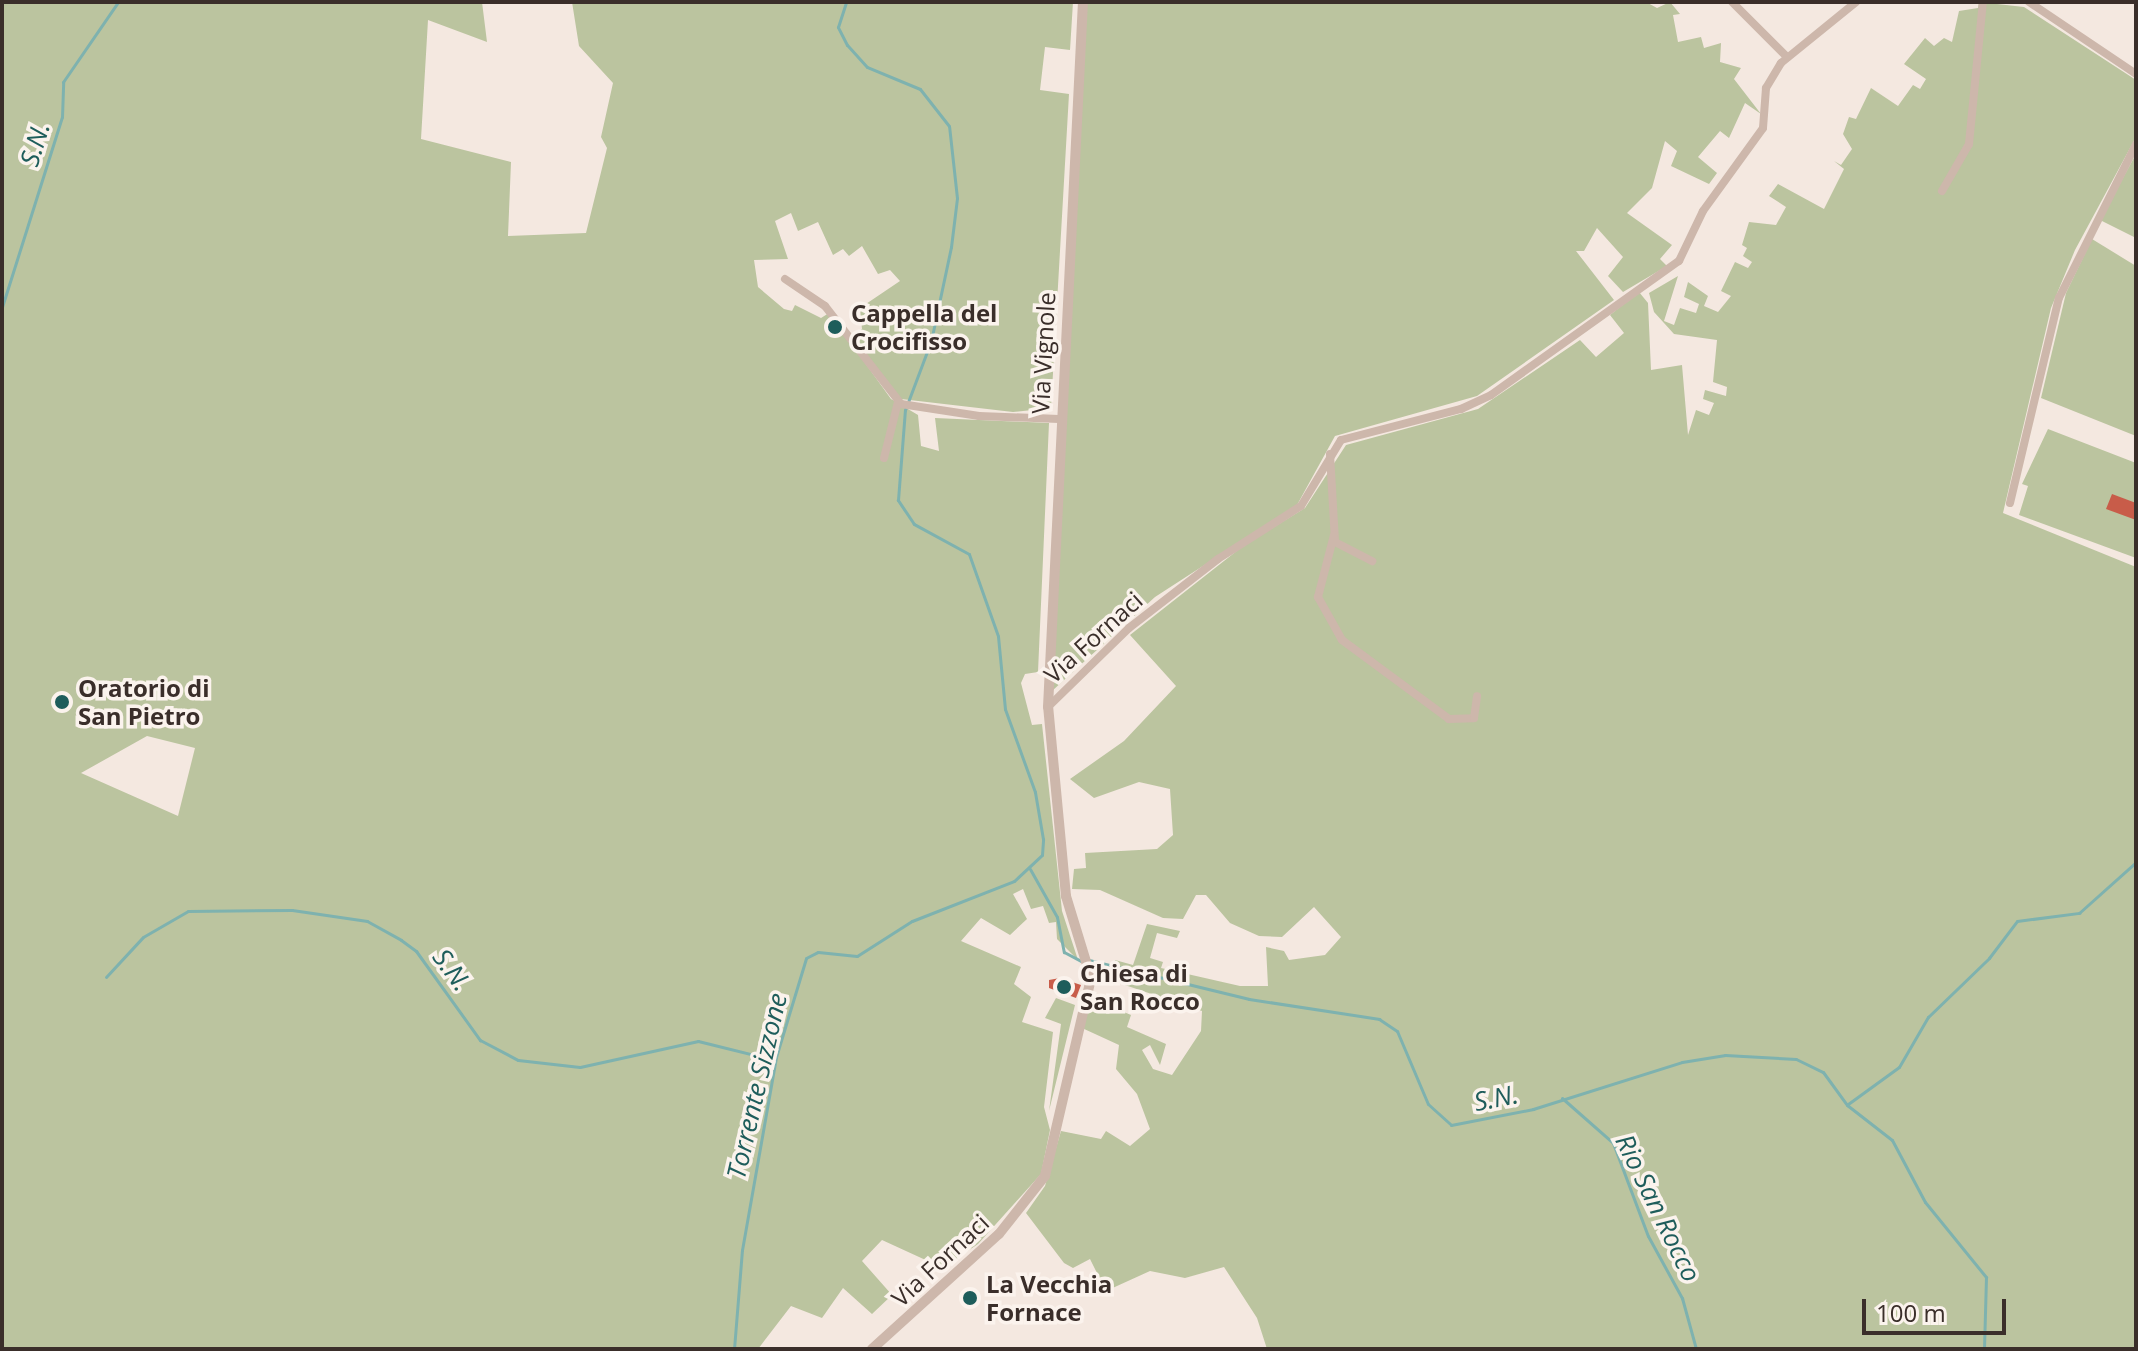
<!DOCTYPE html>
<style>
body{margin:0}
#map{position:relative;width:2138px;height:1351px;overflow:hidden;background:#f4e8e0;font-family:"Open Sans",sans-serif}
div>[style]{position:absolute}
.green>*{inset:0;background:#bbc49f}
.stream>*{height:3px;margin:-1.5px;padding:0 1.5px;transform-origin:1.5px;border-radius:1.5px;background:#7eb2af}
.building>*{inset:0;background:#c85c49}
.minor>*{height:8px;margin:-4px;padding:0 4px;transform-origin:4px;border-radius:4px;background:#cdb7ab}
.tertiary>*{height:10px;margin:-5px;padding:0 5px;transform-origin:5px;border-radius:5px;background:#cdb7ab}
.dots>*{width:22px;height:22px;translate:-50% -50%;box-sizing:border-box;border:4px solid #fbf3ed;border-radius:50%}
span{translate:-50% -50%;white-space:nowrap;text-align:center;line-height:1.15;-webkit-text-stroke:7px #fbf3ed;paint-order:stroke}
.poi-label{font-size:24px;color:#3a2e2a;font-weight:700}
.left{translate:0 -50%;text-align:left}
.street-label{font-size:24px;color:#3a2e2a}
.water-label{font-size:26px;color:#1e5d5b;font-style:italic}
.frame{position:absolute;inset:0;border:4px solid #3a2e2a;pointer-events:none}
.scale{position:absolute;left:1862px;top:1299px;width:144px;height:36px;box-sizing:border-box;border:4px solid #3a2e2a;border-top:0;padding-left:10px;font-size:24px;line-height:28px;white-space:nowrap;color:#3a2e2a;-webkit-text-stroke:6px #fbf3ed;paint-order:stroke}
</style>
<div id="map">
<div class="green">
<div style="clip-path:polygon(evenodd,2px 2px,482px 2px,487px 42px,428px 20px,421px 139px,511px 162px,508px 236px,586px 233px,607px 148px,601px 137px,613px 83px,579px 46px,572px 2px,1073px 2px,1070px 50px,1045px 47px,1040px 90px,1069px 94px,1051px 408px,1013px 412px,901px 399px,851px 337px,862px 329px,860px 308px,900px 281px,890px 270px,878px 274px,862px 246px,849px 256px,843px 249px,833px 255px,818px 222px,798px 231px,791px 213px,775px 221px,788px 259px,754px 260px,758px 287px,784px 309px,792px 311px,795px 305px,821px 318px,829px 313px,891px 399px,918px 415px,921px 446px,939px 451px,935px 418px,1049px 423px,1038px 672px,1025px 674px,1021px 683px,1032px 725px,1042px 724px,1062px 911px,1078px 960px,1057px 939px,1056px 922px,1049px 923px,1043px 906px,1031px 909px,1023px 889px,1013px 894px,1027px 919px,1010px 935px,981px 918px,961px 941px,1021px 967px,1014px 984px,1031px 997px,1022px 1022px,1053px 1032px,1044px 1107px,1050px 1130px,1041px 1174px,978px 1244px,943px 1268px,882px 1240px,862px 1261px,892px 1295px,872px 1314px,843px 1288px,822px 1318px,791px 1306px,758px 1349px,2px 1349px,2px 2px,147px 736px,195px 748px,178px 816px,81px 773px,147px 736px)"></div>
<div style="clip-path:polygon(1086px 2px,1646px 2px,1657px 8px,1670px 2px,1680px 14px,1673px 15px,1678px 42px,1701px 37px,1704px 48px,1721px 43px,1720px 62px,1741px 68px,1734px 79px,1761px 114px,1745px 103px,1729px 138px,1720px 131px,1698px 157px,1717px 173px,1709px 184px,1671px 166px,1677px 151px,1665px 141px,1652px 188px,1627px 213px,1672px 245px,1660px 259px,1667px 266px,1623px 292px,1608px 276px,1623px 257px,1597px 228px,1584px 251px,1576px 251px,1614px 300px,1477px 396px,1335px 436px,1297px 505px,1155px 597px,1052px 691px,1073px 178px)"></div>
<div style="clip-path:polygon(1979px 2px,2024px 7px,2136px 80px,2136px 137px,2075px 250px,2051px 308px,2003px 513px,2136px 567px,2136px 1349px,1267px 1349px,1257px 1318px,1224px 1267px,1185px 1278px,1150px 1271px,1106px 1291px,1090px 1259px,1073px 1268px,1064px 1263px,1026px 1213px,1045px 1186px,1061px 1131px,1101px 1139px,1106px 1131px,1130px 1146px,1150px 1129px,1137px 1094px,1116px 1069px,1119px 1045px,1082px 1028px,1093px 999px,1131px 1015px,1127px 1027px,1166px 1044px,1160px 1065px,1150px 1045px,1142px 1050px,1153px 1069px,1172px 1075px,1201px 1031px,1202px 1011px,1110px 980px,1115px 960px,1133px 965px,1147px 924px,1180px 931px,1177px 938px,1157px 933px,1150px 958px,1163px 962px,1161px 968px,1240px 986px,1268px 986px,1266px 947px,1284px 951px,1289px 960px,1325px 955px,1341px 937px,1314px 907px,1282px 937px,1259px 936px,1230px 923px,1206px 895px,1196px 895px,1183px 919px,1163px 918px,1100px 890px,1072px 889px,1074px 869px,1086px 868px,1085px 853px,1157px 849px,1173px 835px,1170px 789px,1139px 782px,1094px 798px,1070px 779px,1124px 741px,1176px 686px,1130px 635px,1243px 546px,1305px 508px,1346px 445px,1478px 409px,1580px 340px,1596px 357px,1624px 333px,1610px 315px,1639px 292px,1648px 303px,1651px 370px,1682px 365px,1688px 435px,1696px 410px,1709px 415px,1714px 403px,1703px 399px,1705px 390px,1726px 396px,1727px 387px,1713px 382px,1717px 340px,1674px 334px,1654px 312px,1649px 293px,1678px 276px,1664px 321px,1674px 325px,1680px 308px,1696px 313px,1699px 304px,1684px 297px,1688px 282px,1708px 296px,1704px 306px,1718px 312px,1731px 296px,1721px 291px,1735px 262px,1748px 268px,1752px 262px,1743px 256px,1747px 248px,1742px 245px,1749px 222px,1776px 225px,1786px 207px,1769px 196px,1778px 184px,1824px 209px,1844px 169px,1834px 161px,1841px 165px,1852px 149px,1843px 134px,1849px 117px,1856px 119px,1871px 88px,1898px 106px,1913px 85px,1920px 89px,1926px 79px,1904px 64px,1925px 38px,1934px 46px,1944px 38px,1952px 42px,1959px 11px,1978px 8px)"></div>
<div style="clip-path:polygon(2136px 154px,2136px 238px,2100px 220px)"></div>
<div style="clip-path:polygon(2092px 239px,2136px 266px,2136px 436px,2041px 398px,2066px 293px)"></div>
<div style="clip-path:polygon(2048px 429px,2136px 463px,2136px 558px,2019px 515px,2028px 486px,2022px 484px)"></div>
<div style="clip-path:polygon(1056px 998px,1075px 1005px,1049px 1111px,1061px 1024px,1045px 1018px)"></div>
</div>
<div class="stream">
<div style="left:2px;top:307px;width:199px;rotate:-72.5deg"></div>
<div style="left:62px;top:117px;width:35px;rotate:-88deg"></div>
<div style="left:63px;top:82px;width:97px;rotate:-55.5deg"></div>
<div style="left:1030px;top:869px;width:55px;rotate:60.6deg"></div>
<div style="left:1057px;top:917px;width:36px;rotate:79deg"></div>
<div style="left:1064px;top:952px;width:19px;rotate:28deg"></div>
<div style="left:1089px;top:960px;width:165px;rotate:13.7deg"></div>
<div style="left:1249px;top:999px;width:132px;rotate:8.7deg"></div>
<div style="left:1379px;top:1019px;width:22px;rotate:34deg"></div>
<div style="left:1397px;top:1031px;width:79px;rotate:67deg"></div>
<div style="left:1428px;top:1104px;width:31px;rotate:42deg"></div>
<div style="left:1451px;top:1125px;width:84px;rotate:-11deg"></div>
<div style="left:1533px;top:1109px;width:156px;rotate:-17.5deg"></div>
<div style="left:1682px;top:1062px;width:44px;rotate:-9.2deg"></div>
<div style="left:1725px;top:1055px;width:71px;rotate:3.2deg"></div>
<div style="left:1796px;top:1059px;width:30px;rotate:26deg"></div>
<div style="left:1823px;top:1072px;width:41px;rotate:54deg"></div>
<div style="left:1847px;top:1105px;width:57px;rotate:37.9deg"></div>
<div style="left:1892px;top:1140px;width:70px;rotate:62deg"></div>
<div style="left:1925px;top:1202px;width:97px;rotate:50.9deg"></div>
<div style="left:1986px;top:1277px;width:72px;rotate:91.6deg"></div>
<div style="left:106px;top:977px;width:54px;rotate:-47.2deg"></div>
<div style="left:143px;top:937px;width:52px;rotate:-30deg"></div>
<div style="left:188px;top:911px;width:104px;rotate:-0.6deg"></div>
<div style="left:292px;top:910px;width:76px;rotate:8.3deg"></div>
<div style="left:367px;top:921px;width:39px;rotate:29deg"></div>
<div style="left:401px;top:940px;width:19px;rotate:36deg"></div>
<div style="left:416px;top:951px;width:110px;rotate:54.3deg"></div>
<div style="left:480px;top:1040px;width:43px;rotate:27.8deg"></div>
<div style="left:518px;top:1060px;width:62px;rotate:6.4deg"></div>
<div style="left:580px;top:1067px;width:121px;rotate:-12.4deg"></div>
<div style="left:698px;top:1041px;width:79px;rotate:13.9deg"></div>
<div style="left:1562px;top:1098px;width:68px;rotate:41.4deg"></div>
<div style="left:1613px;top:1143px;width:99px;rotate:69.4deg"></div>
<div style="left:1648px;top:1236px;width:71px;rotate:61.3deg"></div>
<div style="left:1682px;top:1298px;width:53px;rotate:74.6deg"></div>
<div style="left:1848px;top:1104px;width:63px;rotate:-36deg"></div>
<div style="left:1899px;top:1067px;width:58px;rotate:-59.9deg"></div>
<div style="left:1928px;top:1017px;width:85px;rotate:-44deg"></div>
<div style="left:1989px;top:958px;width:46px;rotate:-52.9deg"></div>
<div style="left:2017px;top:921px;width:63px;rotate:-7.4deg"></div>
<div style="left:2079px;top:913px;width:76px;rotate:-41.8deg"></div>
<div style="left:734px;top:1349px;width:99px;rotate:-85.4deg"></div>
<div style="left:742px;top:1250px;width:196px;rotate:-80deg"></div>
<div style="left:776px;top:1057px;width:103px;rotate:-73.1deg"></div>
<div style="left:806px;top:958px;width:13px;rotate:-27deg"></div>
<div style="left:818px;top:952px;width:39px;rotate:6deg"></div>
<div style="left:857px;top:956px;width:65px;rotate:-32.5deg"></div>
<div style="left:912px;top:921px;width:110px;rotate:-21.4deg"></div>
<div style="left:1014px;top:881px;width:38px;rotate:-43deg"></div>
<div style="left:1042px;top:855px;width:16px;rotate:-86deg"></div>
<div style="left:1043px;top:839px;width:48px;rotate:-99.7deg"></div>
<div style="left:1035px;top:792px;width:88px;rotate:-109.9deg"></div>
<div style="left:1005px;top:709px;width:73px;rotate:-95.5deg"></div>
<div style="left:998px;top:636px;width:87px;rotate:-109.5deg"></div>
<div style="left:969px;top:554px;width:63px;rotate:-151.4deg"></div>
<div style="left:914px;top:524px;width:29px;rotate:-124deg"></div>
<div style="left:898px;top:500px;width:90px;rotate:-85.6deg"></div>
<div style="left:905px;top:410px;width:74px;rotate:-69.4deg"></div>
<div style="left:931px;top:341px;width:96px;rotate:-78deg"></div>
<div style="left:951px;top:247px;width:49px;rotate:-83deg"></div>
<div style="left:957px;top:198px;width:72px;rotate:-96.3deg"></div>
<div style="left:949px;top:126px;width:47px;rotate:-128.1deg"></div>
<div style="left:920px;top:89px;width:57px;rotate:-157.5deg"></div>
<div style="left:867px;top:67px;width:30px;rotate:-132deg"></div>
<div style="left:847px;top:45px;width:20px;rotate:-117deg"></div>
<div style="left:838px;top:27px;width:26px;rotate:-72deg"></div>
</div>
<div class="building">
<div style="clip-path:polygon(2112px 494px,2136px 503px,2136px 520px,2106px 509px)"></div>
<div style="clip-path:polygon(1060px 978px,1081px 985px,1076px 998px,1049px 988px,1049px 980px)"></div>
</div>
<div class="minor">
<div style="left:1732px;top:2px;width:78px;rotate:45deg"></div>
<div style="left:2029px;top:2px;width:129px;rotate:33.9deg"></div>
<div style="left:1942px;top:191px;width:54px;rotate:-60.1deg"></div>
<div style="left:1969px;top:144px;width:143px;rotate:-84.4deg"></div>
<div style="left:785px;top:279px;width:48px;rotate:34deg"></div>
<div style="left:825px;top:306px;width:124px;rotate:52.2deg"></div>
<div style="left:901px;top:404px;width:79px;rotate:8.7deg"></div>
<div style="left:979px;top:416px;width:80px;rotate:2.1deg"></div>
<div style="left:1330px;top:454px;width:88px;rotate:86.7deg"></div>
<div style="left:1335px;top:542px;width:42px;rotate:27.2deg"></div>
<div style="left:884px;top:458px;width:58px;rotate:-76deg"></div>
<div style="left:2010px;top:503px;width:211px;rotate:-76.6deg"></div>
<div style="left:2059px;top:298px;width:172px;rotate:-63.4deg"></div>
<div style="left:1334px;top:535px;width:64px;rotate:104.5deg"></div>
<div style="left:1318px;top:597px;width:49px;rotate:60.8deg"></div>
<div style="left:1342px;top:640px;width:133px;rotate:36.4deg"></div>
<div style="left:1449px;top:719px;width:25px;rotate:-2deg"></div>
<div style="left:1474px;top:718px;width:22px;rotate:-82deg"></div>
<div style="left:1048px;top:707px;width:113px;rotate:-44.3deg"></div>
<div style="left:1129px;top:628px;width:113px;rotate:-37.8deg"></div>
<div style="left:1218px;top:559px;width:98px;rotate:-32.6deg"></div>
<div style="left:1301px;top:506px;width:77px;rotate:-58.8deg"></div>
<div style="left:1341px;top:440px;width:124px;rotate:-14.5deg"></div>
<div style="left:1461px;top:409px;width:33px;rotate:-25deg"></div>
<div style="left:1491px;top:395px;width:231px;rotate:-35.5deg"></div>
<div style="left:1679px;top:261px;width:55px;rotate:-64.4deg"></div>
<div style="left:1703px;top:211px;width:102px;rotate:-54.1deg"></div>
<div style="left:1763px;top:128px;width:40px;rotate:-85.7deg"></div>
<div style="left:1766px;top:88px;width:29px;rotate:-59deg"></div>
<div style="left:1781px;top:63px;width:97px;rotate:-39.1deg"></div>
</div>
<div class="tertiary">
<div style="left:872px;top:1349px;width:171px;rotate:-42.2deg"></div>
<div style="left:999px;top:1234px;width:74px;rotate:-51.6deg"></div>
<div style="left:1045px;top:1176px;width:203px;rotate:-76.9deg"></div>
<div style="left:1091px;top:978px;width:86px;rotate:-107deg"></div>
<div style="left:1066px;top:896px;width:190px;rotate:-95.4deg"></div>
<div style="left:1048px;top:707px;width:706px;rotate:-87.16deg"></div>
</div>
<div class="dots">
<div style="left:835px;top:327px;background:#1e5d5b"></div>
<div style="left:62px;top:702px;background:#1e5d5b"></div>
<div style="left:1064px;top:987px;background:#1e5d5b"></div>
<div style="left:970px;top:1298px;background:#1e5d5b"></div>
</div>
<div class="poi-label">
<span class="left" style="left:851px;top:327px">Cappella del<br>Crocifisso</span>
<span class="left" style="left:78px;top:702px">Oratorio di<br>San Pietro</span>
<span class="left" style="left:1080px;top:987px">Chiesa di<br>San Rocco</span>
<span class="left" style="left:986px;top:1298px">La Vecchia<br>Fornace</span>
</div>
<div class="street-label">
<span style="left:1043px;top:353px;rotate:-87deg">Via Vignole</span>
<span style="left:1093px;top:637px;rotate:-42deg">Via Fornaci</span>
<span style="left:940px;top:1260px;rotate:-43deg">Via Fornaci</span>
</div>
<div class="water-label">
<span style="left:35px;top:144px;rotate:-73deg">S.N.</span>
<span style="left:452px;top:970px;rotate:54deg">S.N.</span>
<span style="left:757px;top:1086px;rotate:-77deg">Torrente Sizzone</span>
<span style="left:1496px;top:1098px;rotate:-11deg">S.N.</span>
<span style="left:1658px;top:1208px;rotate:64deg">Rio San Rocco</span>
</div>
<div class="frame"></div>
<div class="scale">100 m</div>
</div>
